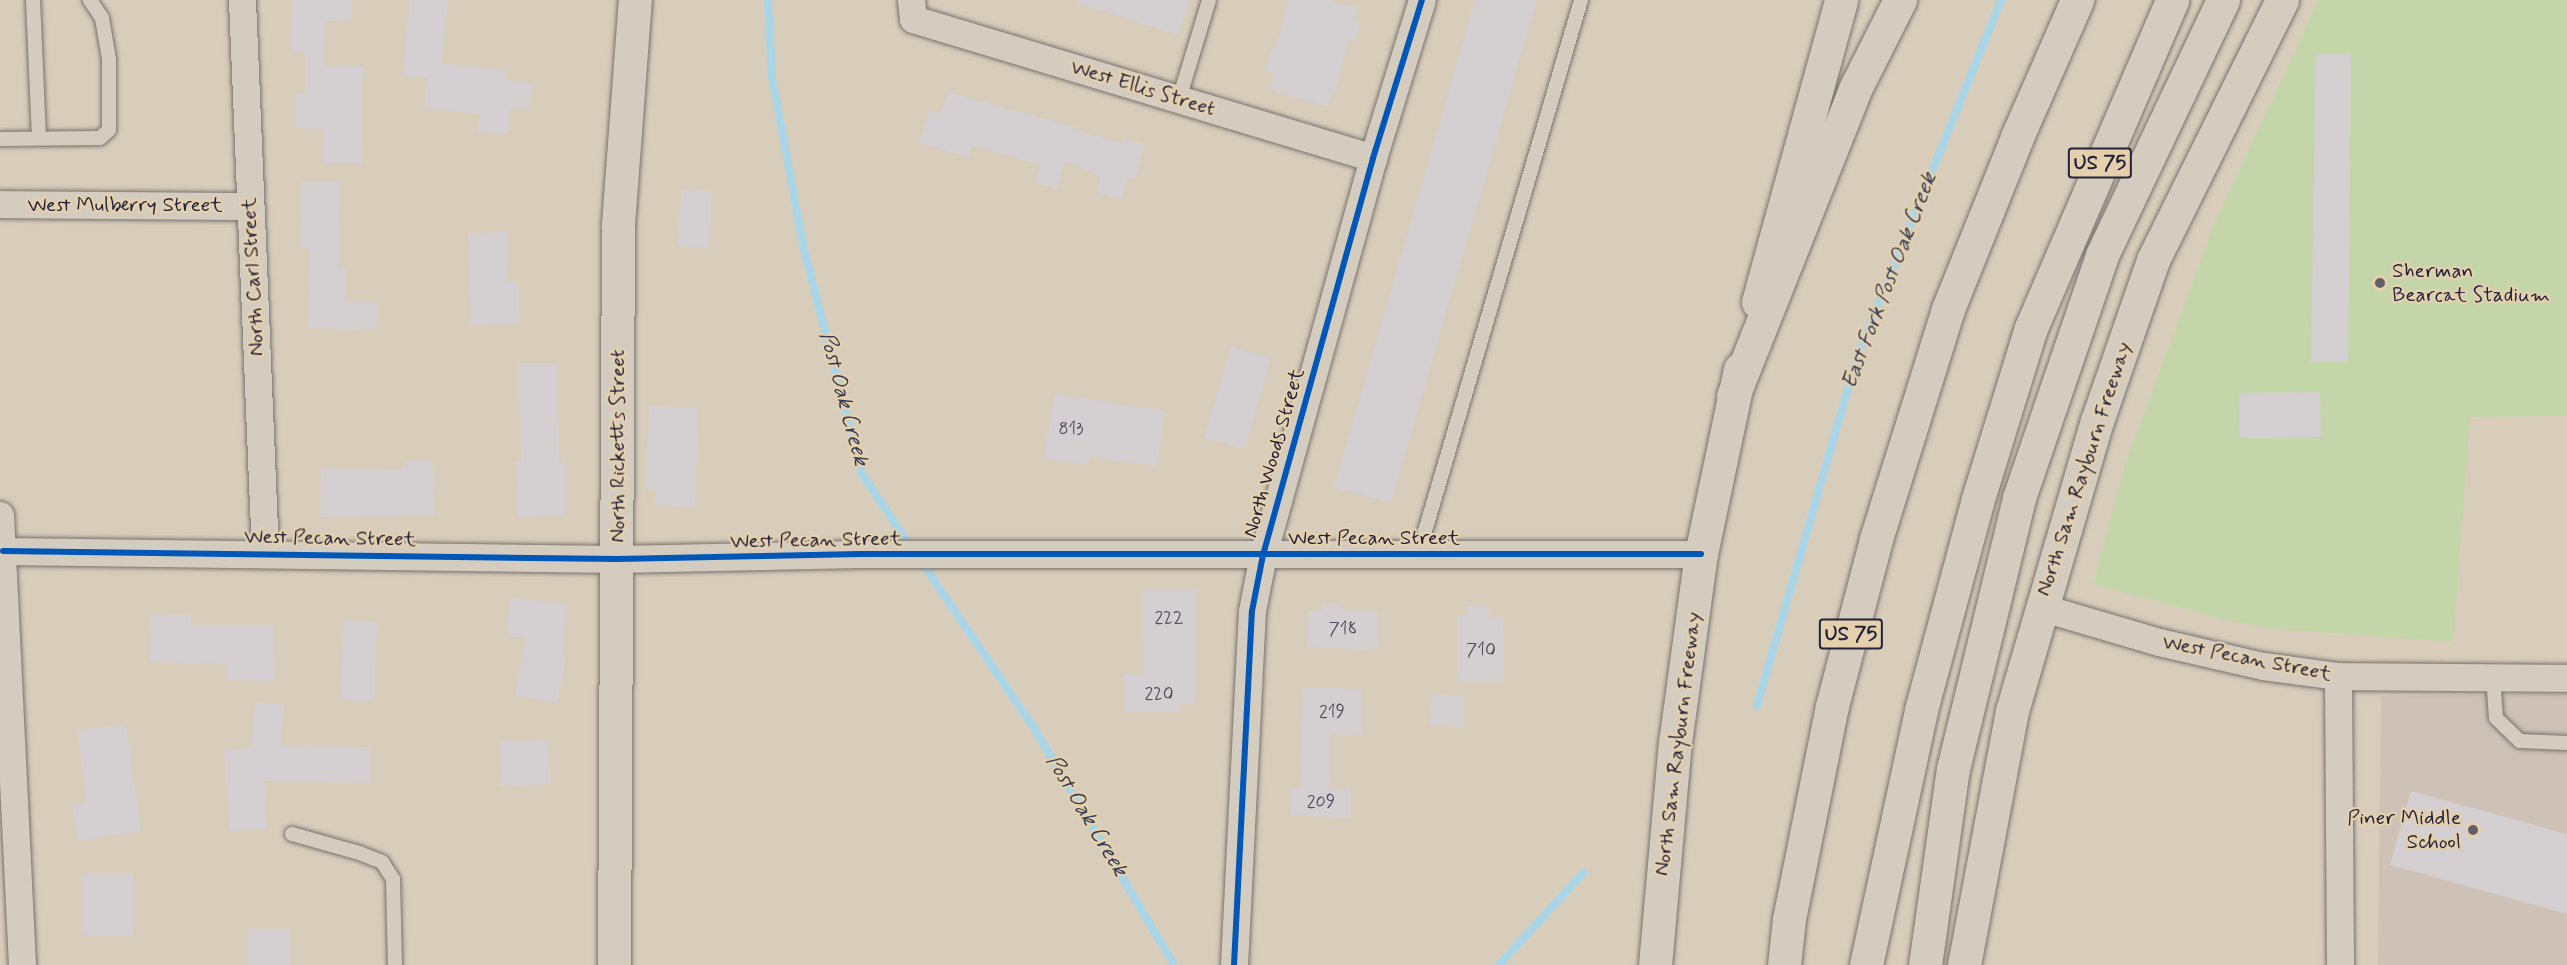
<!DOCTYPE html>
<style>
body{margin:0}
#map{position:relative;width:2567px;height:965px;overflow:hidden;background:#d8cdbb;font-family:Mynerve,sans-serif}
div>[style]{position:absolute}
.built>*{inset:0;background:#cec2b7}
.green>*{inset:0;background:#c4d6a9}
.stream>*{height:8px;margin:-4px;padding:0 4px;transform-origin:4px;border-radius:4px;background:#aad5e6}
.building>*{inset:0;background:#d4cfd0}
.roads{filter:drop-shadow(0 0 2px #787370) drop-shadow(0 0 2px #787370)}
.service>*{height:14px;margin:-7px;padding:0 7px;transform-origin:7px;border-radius:7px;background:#d4ccbf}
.minor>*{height:27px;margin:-13.5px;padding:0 13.5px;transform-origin:13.5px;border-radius:13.5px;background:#d4ccbf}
.tertiary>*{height:33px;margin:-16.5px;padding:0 16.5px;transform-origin:16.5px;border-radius:16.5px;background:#d4ccbf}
.secondary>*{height:33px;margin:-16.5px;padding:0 16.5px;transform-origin:16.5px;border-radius:16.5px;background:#d4ccbf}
.motorway>*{height:33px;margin:-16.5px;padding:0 16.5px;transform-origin:16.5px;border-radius:16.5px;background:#d4ccbf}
.cycleway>*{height:6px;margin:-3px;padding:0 3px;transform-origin:3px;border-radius:3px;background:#0057b8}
.dots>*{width:16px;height:16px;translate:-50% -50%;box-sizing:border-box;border:3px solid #e5d0ae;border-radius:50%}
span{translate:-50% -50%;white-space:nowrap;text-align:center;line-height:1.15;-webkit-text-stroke:4.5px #e5d0ae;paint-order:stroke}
.number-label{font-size:18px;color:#4e4d60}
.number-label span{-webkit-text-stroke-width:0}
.shield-label span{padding:2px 4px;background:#e5d0ae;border:2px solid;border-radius:4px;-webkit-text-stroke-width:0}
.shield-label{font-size:20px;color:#22223b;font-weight:700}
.street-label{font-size:21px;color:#22223b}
.poi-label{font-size:21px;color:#22223b}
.left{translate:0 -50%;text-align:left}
.right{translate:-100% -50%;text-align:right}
.water-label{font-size:22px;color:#333d57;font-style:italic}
</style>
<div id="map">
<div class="built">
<div style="clip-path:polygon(2567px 694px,2567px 965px,2378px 965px,2381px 696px)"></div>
</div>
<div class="green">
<div style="clip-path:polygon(2319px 0,2567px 0,2567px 416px,2470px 417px,2453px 642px,2276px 629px,2229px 621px,2093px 584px,2125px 465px,2215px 222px)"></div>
</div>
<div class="stream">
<div style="left:768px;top:0;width:77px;rotate:87deg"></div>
<div style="left:772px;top:77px;width:175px;rotate:79.5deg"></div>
<div style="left:804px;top:249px;width:232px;rotate:75.5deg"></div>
<div style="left:862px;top:474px;width:90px;rotate:56.3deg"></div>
<div style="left:921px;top:561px;width:202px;rotate:55.9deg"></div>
<div style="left:1034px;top:728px;width:275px;rotate:59.4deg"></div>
<div style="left:1757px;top:706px;width:363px;rotate:-74deg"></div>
<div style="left:1857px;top:357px;width:385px;rotate:-68deg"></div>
<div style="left:1499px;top:965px;width:125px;rotate:-47.6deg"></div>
</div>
<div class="building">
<div style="clip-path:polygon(291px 0,352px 0,351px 22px,325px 21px,324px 66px,363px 66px,362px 163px,322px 163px,323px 129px,296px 128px,296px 93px,305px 93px,305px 52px,290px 52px)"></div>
<div style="clip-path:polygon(410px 0,448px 0,442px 63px,506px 70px,505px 80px,532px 83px,529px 109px,511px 107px,508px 135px,478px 132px,480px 114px,424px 108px,427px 78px,402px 76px)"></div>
<div style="clip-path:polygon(1079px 0,1189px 0,1178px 35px,1079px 4px)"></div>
<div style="clip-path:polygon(1288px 0,1328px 0,1358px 8px,1355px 20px,1361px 22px,1356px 41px,1349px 39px,1335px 93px,1332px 92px,1328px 107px,1270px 90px,1275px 74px,1265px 71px,1271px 48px,1275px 49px)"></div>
<div style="clip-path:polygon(1475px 0,1537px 0,1391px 503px,1334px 487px)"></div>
<div style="clip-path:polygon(2316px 54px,2351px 54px,2348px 362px,2311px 362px)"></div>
<div style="clip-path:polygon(947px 92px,1075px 127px,1074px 130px,1122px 143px,1123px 138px,1145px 145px,1135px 180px,1128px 177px,1122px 199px,1114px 198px,1096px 193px,1101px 177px,1065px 161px,1057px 189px,1035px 183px,1040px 165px,972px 145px,969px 157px,919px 143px,929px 110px,941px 113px)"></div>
<div style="clip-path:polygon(301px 181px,340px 181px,339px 269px,347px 269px,346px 301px,377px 302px,376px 330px,307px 328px,310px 249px,300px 248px)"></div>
<div style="clip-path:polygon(681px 190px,712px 191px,709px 248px,678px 246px)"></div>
<div style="clip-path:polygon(507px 232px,508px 281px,518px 281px,520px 324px,471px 325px,468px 233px)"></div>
<div style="clip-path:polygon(1231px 346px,1271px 358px,1245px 449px,1204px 438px)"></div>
<div style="clip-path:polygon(519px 363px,557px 363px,559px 461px,565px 461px,566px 516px,517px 517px,516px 462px,521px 462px)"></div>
<div style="clip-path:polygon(2320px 392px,2321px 437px,2240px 438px,2239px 393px)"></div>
<div style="clip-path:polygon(1054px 394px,1165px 411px,1157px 466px,1089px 457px,1088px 465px,1044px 459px)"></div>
<div style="clip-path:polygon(649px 406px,698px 408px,695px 508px,655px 506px,656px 489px,646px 489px)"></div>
<div style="clip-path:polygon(432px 460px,435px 516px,320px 517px,321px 468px,403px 469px,403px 461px)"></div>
<div style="clip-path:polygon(1195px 589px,1195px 703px,1181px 703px,1181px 712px,1124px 712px,1124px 674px,1144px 674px,1143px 590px)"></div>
<div style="clip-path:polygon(510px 598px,567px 603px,562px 657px,566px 657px,557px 703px,515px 695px,526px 638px,506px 636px)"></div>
<div style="clip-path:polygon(1323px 603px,1342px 604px,1342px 609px,1378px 611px,1377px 650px,1307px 647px,1309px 610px,1323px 610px)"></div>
<div style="clip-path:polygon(1466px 606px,1488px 606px,1489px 618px,1503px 618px,1504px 681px,1458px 681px,1457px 616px,1466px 616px)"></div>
<div style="clip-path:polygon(151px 614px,191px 615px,191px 625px,274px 625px,273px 681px,226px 680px,226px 664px,150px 662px)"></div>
<div style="clip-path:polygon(344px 620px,377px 621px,374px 702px,340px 700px)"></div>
<div style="clip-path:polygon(1303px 687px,1362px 689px,1361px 735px,1330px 734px,1329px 788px,1351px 789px,1350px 818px,1290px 815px,1291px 787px,1300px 787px)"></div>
<div style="clip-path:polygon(1432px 694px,1464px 696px,1463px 727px,1430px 725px)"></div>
<div style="clip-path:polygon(255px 702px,284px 705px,281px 745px,369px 747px,369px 783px,264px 781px,267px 829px,229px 831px,224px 750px,251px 748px)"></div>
<div style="clip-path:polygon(126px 725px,141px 831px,78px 841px,72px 804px,85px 802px,78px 729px)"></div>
<div style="clip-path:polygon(548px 739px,551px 784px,501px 786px,499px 741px)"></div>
<div style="clip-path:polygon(2411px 791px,2567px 834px,2567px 914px,2390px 865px)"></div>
<div style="clip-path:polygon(82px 873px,133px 873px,133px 935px,82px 935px)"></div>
<div style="clip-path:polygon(248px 929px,289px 929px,289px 965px,248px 965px)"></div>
</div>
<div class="roads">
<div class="service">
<div style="left:33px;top:0;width:138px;rotate:87.5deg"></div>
<div style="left:1179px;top:99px;width:103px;rotate:-73.1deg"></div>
<div style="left:0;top:139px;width:100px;rotate:-0.6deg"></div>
<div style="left:100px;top:138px;width:12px;rotate:-42deg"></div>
<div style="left:109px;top:130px;width:71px;rotate:-90deg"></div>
<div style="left:109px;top:59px;width:42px;rotate:-99.7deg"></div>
<div style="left:102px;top:18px;width:22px;rotate:-124deg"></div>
<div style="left:1418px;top:555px;width:578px;rotate:-73.63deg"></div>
<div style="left:2493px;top:677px;width:41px;rotate:85.8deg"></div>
<div style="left:2496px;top:718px;width:33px;rotate:44deg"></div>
<div style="left:2520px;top:741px;width:47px;rotate:2.4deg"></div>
<div style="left:292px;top:834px;width:70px;rotate:15.8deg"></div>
<div style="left:359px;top:853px;width:25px;rotate:21deg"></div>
<div style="left:382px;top:862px;width:20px;rotate:57deg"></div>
<div style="left:393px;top:879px;width:86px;rotate:88.7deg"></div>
</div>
<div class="minor">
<div style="left:242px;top:0;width:554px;rotate:87.62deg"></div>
<div style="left:911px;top:0;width:19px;rotate:84deg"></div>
<div style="left:913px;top:19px;width:481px;rotate:16.8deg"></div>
<div style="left:0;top:204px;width:250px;rotate:0.5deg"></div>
<div style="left:0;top:515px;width:451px;rotate:87.2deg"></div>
<div style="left:3px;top:551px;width:614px;rotate:0.75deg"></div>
<div style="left:617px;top:559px;width:243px;rotate:-1.2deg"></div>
<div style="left:860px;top:554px;width:841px"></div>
<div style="left:2040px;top:607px;width:124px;rotate:16.4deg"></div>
<div style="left:2159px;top:642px;width:107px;rotate:13deg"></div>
<div style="left:2263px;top:666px;width:76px;rotate:7.6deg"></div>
<div style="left:2338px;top:676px;width:229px;rotate:0.5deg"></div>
<div style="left:2338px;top:676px;width:289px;rotate:89.6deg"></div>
<div style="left:1234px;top:965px;width:354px;rotate:-87.1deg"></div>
<div style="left:1252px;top:611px;width:57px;rotate:-78.9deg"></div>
<div style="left:1263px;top:555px;width:412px;rotate:-74.5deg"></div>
<div style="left:1373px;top:158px;width:165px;rotate:-72.8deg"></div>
</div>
<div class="tertiary">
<div style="left:614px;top:965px;width:741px;rotate:-89.69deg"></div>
<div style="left:618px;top:224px;width:225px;rotate:-85.7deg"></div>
</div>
<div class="secondary">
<div style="left:1758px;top:302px;width:313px;rotate:-74.6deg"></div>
<div style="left:1655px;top:965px;width:223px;rotate:-84.9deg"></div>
<div style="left:1675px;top:743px;width:191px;rotate:-82.2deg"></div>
<div style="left:1701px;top:554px;width:189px;rotate:-78.1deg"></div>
<div style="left:1964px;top:965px;width:258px;rotate:-79.3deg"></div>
<div style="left:2012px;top:711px;width:302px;rotate:-73.7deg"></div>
<div style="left:2097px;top:421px;width:170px;rotate:-70.8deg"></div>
<div style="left:2153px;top:260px;width:290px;rotate:-63.6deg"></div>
</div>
<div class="motorway">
<div style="left:1733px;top:396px;width:330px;rotate:-68.3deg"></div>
<div style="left:1855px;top:89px;width:100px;rotate:-63.2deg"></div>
<div style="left:1784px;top:965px;width:46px;rotate:-83.8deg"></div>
<div style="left:1789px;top:919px;width:217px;rotate:-78.6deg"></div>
<div style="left:1832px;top:706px;width:173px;rotate:-75.2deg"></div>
<div style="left:1876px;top:539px;width:241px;rotate:-72.6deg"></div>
<div style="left:1948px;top:309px;width:185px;rotate:-68.1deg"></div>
<div style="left:2017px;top:137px;width:150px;rotate:-66.3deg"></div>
<div style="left:1866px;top:965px;width:261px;rotate:-77.8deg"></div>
<div style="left:1921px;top:710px;width:215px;rotate:-74.9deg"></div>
<div style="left:1977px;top:502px;width:182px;rotate:-72.8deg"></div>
<div style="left:2031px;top:328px;width:357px;rotate:-66.7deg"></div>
<div style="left:1925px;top:965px;width:198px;rotate:-81.9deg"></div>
<div style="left:1953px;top:769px;width:279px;rotate:-76.3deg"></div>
<div style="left:2019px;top:498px;width:257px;rotate:-71.1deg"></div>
<div style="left:2102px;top:255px;width:282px;rotate:-64.6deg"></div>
</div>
</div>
<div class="cycleway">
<div style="left:3px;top:551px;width:614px;rotate:0.75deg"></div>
<div style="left:617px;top:559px;width:243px;rotate:-1.2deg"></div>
<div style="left:860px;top:554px;width:841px"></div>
<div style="left:1234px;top:965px;width:354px;rotate:-87.1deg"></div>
<div style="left:1252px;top:611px;width:57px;rotate:-78.9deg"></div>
<div style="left:1263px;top:555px;width:412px;rotate:-74.5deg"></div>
<div style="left:1373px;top:158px;width:165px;rotate:-72.8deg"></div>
</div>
<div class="dots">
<div style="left:2380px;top:283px;background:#625e68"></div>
<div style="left:2473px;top:830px;background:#625e68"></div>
</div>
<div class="number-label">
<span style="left:1071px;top:429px">813</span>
<span style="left:1169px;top:618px">222</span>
<span style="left:1343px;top:629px">718</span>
<span style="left:1481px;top:650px">710</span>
<span style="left:1159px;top:694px">220</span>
<span style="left:1332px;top:712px">219</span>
<span style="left:1321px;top:802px">209</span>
</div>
<div class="shield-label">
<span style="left:2100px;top:163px">US 75</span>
<span style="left:1851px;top:634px">US 75</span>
</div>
<div class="street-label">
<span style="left:1143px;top:88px;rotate:17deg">West Ellis Street</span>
<span style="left:125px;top:205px">West Mulberry Street</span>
<span style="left:253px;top:277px;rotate:-93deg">North Carl Street</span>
<span style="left:618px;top:446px;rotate:-90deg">North Ricketts Street</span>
<span style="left:1274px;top:453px;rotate:-74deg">North Woods Street</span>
<span style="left:2084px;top:469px;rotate:-72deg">North Sam Rayburn Freeway</span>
<span style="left:330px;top:538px;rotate:1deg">West Pecan Street</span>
<span style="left:1374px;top:538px">West Pecan Street</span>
<span style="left:816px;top:540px;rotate:-1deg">West Pecan Street</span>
<span style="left:2247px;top:658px;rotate:11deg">West Pecan Street</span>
<span style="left:1678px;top:744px;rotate:-83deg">North Sam Rayburn Freeway</span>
</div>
<div class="poi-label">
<span class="left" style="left:2392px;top:283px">Sherman<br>Bearcat Stadium</span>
<span class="right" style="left:2461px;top:830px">Piner Middle<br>School</span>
</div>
<div class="water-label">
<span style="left:1890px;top:281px;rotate:-69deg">East Fork Post Oak Creek</span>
<span style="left:843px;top:399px;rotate:75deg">Post Oak Creek</span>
<span style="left:1086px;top:816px;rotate:59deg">Post Oak Creek</span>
</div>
</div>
